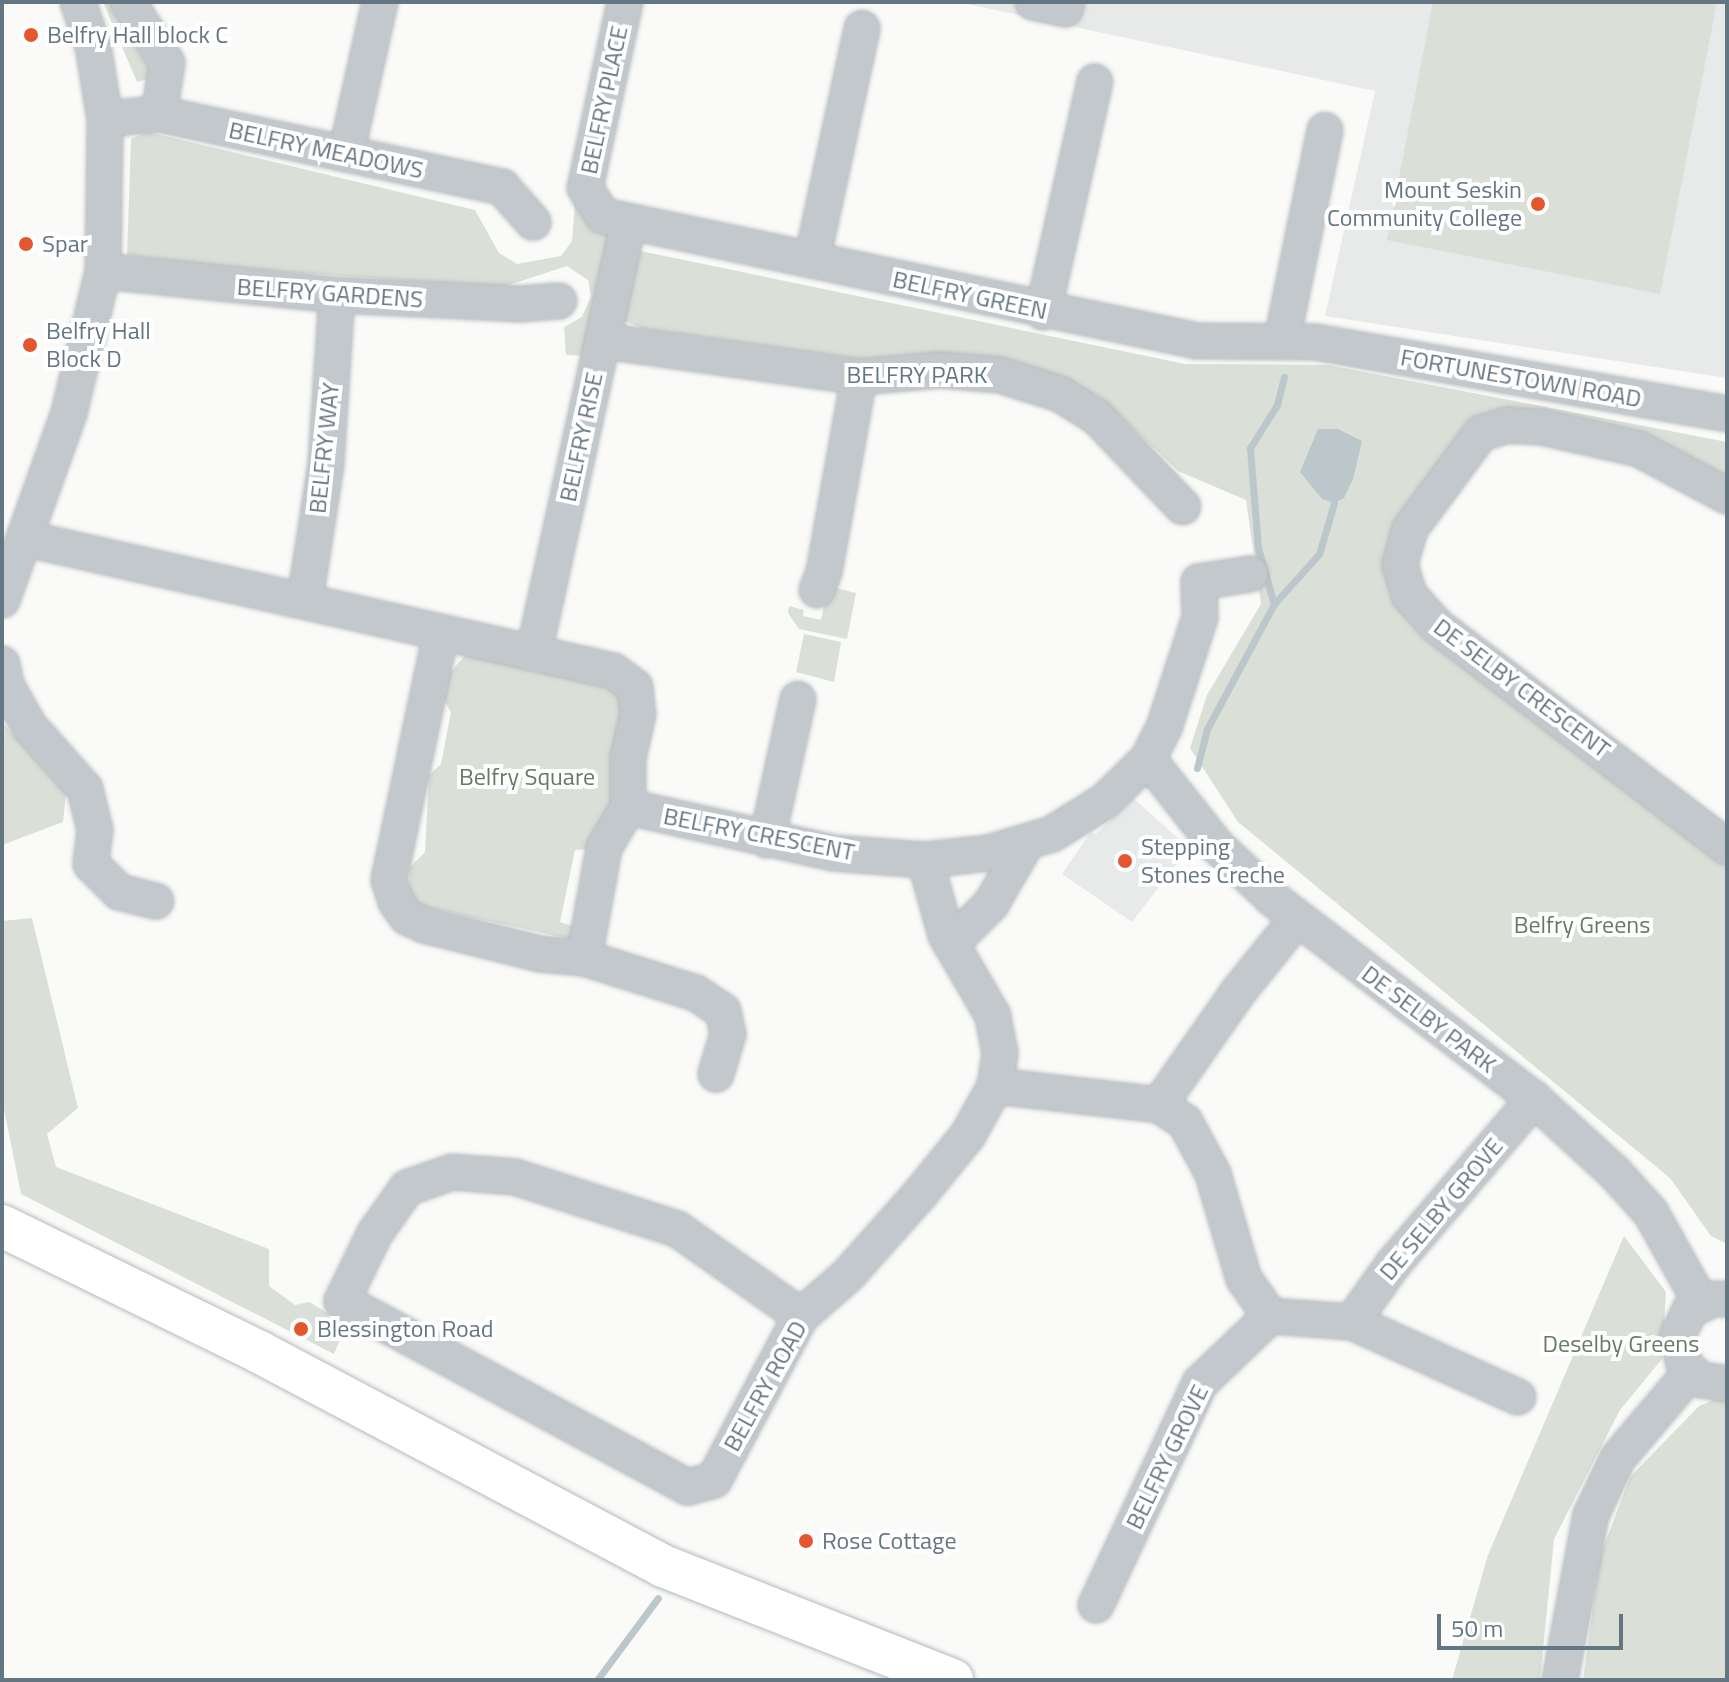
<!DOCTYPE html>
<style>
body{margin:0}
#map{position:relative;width:1729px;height:1682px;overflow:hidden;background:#fafaf8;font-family:"Titillium Web",sans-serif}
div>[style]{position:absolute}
.built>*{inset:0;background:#e8e9e9}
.green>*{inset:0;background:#dadfd7}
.water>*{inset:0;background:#bbc7cb}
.stream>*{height:7px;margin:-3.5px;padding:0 3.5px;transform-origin:3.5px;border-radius:3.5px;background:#bbc7cb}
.roads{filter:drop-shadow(0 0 2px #b5babe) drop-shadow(0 0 2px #b5babe)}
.minor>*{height:34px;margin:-17px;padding:0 17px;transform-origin:17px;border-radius:17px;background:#c3c8cc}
.major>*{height:42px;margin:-21px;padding:0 21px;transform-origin:21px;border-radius:21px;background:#fff}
.dots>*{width:22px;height:22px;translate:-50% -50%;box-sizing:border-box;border:4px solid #fff;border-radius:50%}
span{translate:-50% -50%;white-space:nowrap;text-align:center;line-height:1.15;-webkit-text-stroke:8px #fff;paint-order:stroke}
.poi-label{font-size:24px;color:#657683}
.left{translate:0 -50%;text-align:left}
.right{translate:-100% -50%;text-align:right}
.street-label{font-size:24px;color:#657683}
.park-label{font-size:24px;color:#687a64}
.frame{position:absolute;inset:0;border:4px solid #657683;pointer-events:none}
.scale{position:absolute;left:1437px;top:1614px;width:186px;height:36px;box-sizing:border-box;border:4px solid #657683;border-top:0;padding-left:10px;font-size:24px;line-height:28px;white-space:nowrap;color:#657683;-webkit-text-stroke:6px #fff;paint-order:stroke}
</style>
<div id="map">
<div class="built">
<div style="clip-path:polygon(958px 2px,1727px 2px,1727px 378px,1325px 316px,1375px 91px)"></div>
<div style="clip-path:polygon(1133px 798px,1189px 848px,1132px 922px,1062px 874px,1090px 833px,1096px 834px)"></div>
</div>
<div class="green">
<div style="clip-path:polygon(103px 2px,114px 2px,125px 33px,156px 77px,137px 82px)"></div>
<div style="clip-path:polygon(1433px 2px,1717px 2px,1660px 294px,1387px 240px)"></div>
<div style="clip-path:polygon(148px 132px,475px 210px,499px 253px,517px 264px,561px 256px,572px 241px,575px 203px,631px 249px,814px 287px,1185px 364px,1328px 365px,1727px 442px,1727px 481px,1523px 413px,1391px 540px,1390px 593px,1727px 859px,1727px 1244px,1711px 1236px,1670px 1178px,1238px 822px,1190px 748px,1207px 695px,1261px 604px,1246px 500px,1178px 471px,1100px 397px,1025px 367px,865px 360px,644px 329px,615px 317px,589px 356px,566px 355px,564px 327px,582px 317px,591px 296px,588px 280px,567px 266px,503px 287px,228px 268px,127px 255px,131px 139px)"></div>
<div style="clip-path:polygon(828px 586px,856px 593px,847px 639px,799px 629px,788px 613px,789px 606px,804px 610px,803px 616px,821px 620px)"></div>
<div style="clip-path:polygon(804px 634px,841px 642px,834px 682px,796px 672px)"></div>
<div style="clip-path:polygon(467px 653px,591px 678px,622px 695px,618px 801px,593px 849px,575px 850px,560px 922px,577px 928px,570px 939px,420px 906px,409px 893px,410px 867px,425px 852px,429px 775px,441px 764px,451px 712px,444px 700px,449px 674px)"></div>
<div style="clip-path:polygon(2px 722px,66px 793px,63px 822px,2px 845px)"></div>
<div style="clip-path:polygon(32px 918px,78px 1108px,47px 1134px,56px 1167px,269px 1249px,269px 1286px,295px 1305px,309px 1302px,346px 1324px,334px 1354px,21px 1194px,2px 1099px,2px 921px)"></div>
<div style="clip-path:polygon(1624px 1236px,1666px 1292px,1662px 1359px,1620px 1410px,1554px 1539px,1540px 1680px,1452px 1680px,1488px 1555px)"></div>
<div style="clip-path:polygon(1727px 1395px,1727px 1676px,1723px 1680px,1583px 1680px,1600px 1557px,1630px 1477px,1699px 1406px)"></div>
</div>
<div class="water">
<div style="clip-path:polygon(1318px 429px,1338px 429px,1362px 441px,1353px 479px,1344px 498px,1334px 503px,1322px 499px,1300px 472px)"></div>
</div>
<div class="stream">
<div style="left:1274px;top:604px;width:67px;rotate:-48deg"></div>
<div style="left:1319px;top:554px;width:53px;rotate:-73.6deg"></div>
<div style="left:1197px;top:768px;width:40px;rotate:-75.6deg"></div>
<div style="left:1207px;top:729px;width:142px;rotate:-61.8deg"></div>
<div style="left:1274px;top:604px;width:58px;rotate:-105.9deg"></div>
<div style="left:1258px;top:548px;width:100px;rotate:-94.6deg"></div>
<div style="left:1250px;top:448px;width:51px;rotate:-57.9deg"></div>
<div style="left:1277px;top:405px;width:29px;rotate:-76deg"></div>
<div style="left:597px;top:1680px;width:102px;rotate:-53.4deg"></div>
</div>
<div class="roads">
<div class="minor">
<div style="left:128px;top:2px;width:72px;rotate:57.4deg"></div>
<div style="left:167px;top:63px;width:52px;rotate:98.9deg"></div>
<div style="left:625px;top:2px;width:190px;rotate:102.1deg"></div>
<div style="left:585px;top:188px;width:33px;rotate:57deg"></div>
<div style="left:603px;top:216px;width:607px;rotate:11.88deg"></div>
<div style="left:1197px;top:341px;width:118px;rotate:0.5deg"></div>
<div style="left:1315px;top:342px;width:418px;rotate:9.9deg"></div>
<div style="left:1033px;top:2px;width:33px;rotate:12deg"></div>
<div style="left:1065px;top:9px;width:7px;rotate:-74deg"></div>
<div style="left:105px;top:119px;width:54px;rotate:-5.3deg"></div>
<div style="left:159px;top:114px;width:351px;rotate:12deg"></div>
<div style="left:502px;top:187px;width:47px;rotate:48.5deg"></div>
<div style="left:346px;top:154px;width:156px;rotate:-77.4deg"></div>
<div style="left:812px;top:260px;width:237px;rotate:-77.8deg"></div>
<div style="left:103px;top:271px;width:235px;rotate:5.9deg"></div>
<div style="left:337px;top:295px;width:181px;rotate:2.8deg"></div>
<div style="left:518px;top:304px;width:41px;rotate:-4.2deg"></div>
<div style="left:1043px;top:312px;width:236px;rotate:-77.3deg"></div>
<div style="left:1282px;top:340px;width:214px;rotate:-78.4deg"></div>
<div style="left:604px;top:341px;width:258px;rotate:8deg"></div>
<div style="left:859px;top:377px;width:82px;rotate:-4.9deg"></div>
<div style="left:941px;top:370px;width:59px;rotate:4.8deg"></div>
<div style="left:1000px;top:375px;width:63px;rotate:17.6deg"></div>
<div style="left:1060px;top:394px;width:44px;rotate:31.9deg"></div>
<div style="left:1097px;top:417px;width:124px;rotate:46.3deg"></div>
<div style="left:1727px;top:496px;width:100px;rotate:-151.9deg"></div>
<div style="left:1639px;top:449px;width:99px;rotate:-167.2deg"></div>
<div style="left:1542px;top:427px;width:34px;rotate:-177deg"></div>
<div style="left:1508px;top:425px;width:28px;rotate:163deg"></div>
<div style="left:1481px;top:433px;width:119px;rotate:126.5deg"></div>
<div style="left:1410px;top:529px;width:37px;rotate:106deg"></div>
<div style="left:1400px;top:565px;width:31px;rotate:73deg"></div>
<div style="left:1409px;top:595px;width:42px;rotate:47.9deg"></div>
<div style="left:1437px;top:626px;width:365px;rotate:37.3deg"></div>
<div style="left:27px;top:539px;width:601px;rotate:12.69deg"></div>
<div style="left:613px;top:671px;width:27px;rotate:36deg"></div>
<div style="left:635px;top:687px;width:27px;rotate:84deg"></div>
<div style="left:638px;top:714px;width:45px;rotate:102.8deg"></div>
<div style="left:628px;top:758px;width:49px;rotate:90deg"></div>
<div style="left:628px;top:807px;width:48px;rotate:120.3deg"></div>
<div style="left:604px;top:848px;width:112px;rotate:100.3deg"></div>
<div style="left:817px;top:590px;width:19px;rotate:-69deg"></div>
<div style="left:824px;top:572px;width:198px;rotate:-79.8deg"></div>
<div style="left:2px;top:600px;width:199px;rotate:-70.3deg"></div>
<div style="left:69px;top:413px;width:146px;rotate:-76.5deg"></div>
<div style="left:103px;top:271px;width:152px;rotate:-89.2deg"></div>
<div style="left:105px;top:119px;width:74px;rotate:-99.3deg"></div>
<div style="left:93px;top:46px;width:46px;rotate:-108.8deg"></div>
<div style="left:305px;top:600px;width:138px;rotate:-81.2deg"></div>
<div style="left:326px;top:464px;width:169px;rotate:-86.3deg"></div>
<div style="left:441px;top:633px;width:252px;rotate:101.9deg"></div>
<div style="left:389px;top:880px;width:23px;rotate:72deg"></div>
<div style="left:396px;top:902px;width:19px;rotate:54deg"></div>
<div style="left:407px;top:917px;width:19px;rotate:25deg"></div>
<div style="left:424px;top:925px;width:120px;rotate:14deg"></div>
<div style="left:540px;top:954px;width:44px;rotate:5.2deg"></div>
<div style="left:584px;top:958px;width:117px;rotate:17.4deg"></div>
<div style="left:696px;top:993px;width:32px;rotate:34deg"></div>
<div style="left:723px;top:1011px;width:24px;rotate:78deg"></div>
<div style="left:728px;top:1034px;width:42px;rotate:106.7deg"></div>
<div style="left:534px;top:652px;width:439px;rotate:-77.6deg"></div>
<div style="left:2px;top:664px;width:21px;rotate:79deg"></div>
<div style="left:6px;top:685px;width:47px;rotate:60.7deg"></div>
<div style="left:29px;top:726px;width:84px;rotate:48.4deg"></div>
<div style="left:85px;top:789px;width:42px;rotate:76.3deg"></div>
<div style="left:95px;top:830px;width:34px;rotate:97deg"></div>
<div style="left:91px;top:864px;width:40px;rotate:45deg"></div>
<div style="left:119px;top:892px;width:38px;rotate:14deg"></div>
<div style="left:1148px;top:759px;width:111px;rotate:51.6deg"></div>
<div style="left:1217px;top:846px;width:76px;rotate:43.4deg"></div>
<div style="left:1272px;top:898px;width:330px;rotate:37.5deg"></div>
<div style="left:1534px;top:1099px;width:110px;rotate:42.4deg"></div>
<div style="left:1615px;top:1173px;width:54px;rotate:48deg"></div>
<div style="left:1651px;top:1213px;width:103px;rotate:60.9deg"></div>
<div style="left:628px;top:807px;width:210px;rotate:12.6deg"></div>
<div style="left:833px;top:853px;width:92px;rotate:4.4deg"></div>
<div style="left:925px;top:860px;width:63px;rotate:-6.3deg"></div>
<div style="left:988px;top:853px;width:67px;rotate:-16.5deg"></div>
<div style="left:1052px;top:834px;width:62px;rotate:-31.9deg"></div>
<div style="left:1105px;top:801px;width:60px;rotate:-44.3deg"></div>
<div style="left:1148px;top:759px;width:35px;rotate:-63deg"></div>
<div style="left:1164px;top:728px;width:117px;rotate:-72deg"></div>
<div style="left:1200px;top:617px;width:35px;rotate:-92deg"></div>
<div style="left:1199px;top:582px;width:52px;rotate:-8.9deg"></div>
<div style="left:767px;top:840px;width:144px;rotate:-77.6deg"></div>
<div style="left:951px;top:944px;width:57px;rotate:-45deg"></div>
<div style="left:991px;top:904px;width:72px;rotate:-59.9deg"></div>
<div style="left:995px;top:1086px;width:165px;rotate:6.6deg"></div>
<div style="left:1159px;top:1105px;width:31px;rotate:33deg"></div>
<div style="left:1185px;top:1122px;width:59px;rotate:61.7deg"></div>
<div style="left:1213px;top:1174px;width:109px;rotate:73.6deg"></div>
<div style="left:1244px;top:1279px;width:45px;rotate:54.9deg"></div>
<div style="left:1159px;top:1105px;width:138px;rotate:-55deg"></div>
<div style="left:1238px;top:992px;width:94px;rotate:-51.1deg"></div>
<div style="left:1727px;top:1299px;width:15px;rotate:180deg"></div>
<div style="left:1712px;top:1299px;width:25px;rotate:153deg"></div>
<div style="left:1690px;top:1310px;width:28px;rotate:116deg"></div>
<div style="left:1678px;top:1335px;width:26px;rotate:79deg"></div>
<div style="left:1683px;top:1361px;width:14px;rotate:54deg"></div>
<div style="left:1691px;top:1372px;width:14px;rotate:36deg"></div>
<div style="left:1702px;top:1380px;width:25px;rotate:9deg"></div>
<div style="left:801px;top:1316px;width:151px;rotate:-144.9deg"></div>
<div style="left:677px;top:1229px;width:170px;rotate:-162.2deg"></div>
<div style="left:515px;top:1177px;width:63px;rotate:-175.5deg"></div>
<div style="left:452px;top:1172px;width:48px;rotate:160.4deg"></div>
<div style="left:407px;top:1188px;width:55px;rotate:125.4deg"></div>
<div style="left:375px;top:1233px;width:76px;rotate:115.9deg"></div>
<div style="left:342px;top:1301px;width:393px;rotate:28.3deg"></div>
<div style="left:688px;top:1487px;width:27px;rotate:-15deg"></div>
<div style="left:714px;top:1480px;width:186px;rotate:-62.1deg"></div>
<div style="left:801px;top:1316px;width:62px;rotate:-41.1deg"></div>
<div style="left:848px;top:1275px;width:108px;rotate:-48.4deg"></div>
<div style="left:920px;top:1194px;width:76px;rotate:-50.9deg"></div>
<div style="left:968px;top:1135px;width:56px;rotate:-61.1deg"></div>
<div style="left:995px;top:1086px;width:33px;rotate:-81deg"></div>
<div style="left:1000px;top:1053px;width:38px;rotate:-101deg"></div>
<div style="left:993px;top:1016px;width:94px;rotate:-120.1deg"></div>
<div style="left:946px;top:935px;width:78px;rotate:-105.6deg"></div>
<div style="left:1352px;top:1322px;width:72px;rotate:-54.6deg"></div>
<div style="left:1394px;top:1263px;width:216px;rotate:-49.5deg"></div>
<div style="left:1096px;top:1605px;width:245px;rotate:-64.9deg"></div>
<div style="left:1200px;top:1383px;width:97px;rotate:-43.7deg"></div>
<div style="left:1270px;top:1316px;width:82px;rotate:4.2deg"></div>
<div style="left:1352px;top:1322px;width:182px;rotate:24.3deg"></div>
<div style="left:1560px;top:1680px;width:168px;rotate:-79.4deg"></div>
<div style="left:1591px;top:1515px;width:63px;rotate:-64.7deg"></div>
<div style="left:1618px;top:1458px;width:113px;rotate:-49.7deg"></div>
</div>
<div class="major">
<div style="left:2px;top:1226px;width:288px;rotate:26.1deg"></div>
<div style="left:261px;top:1353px;width:455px;rotate:27.9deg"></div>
<div style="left:663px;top:1566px;width:311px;rotate:21.5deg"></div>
</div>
</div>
<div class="dots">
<div style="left:31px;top:35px;background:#e4572e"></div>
<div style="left:1538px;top:204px;background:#e4572e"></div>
<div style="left:26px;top:244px;background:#e4572e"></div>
<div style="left:30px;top:345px;background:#e4572e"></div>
<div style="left:1125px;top:861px;background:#e4572e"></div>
<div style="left:301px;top:1329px;background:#e4572e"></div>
<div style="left:806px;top:1541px;background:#e4572e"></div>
</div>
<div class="poi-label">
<span class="left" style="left:47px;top:35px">Belfry Hall block C</span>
<span class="right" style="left:1522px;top:204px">Mount Seskin<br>Community College</span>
<span class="left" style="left:42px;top:244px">Spar</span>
<span class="left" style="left:46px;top:345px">Belfry Hall<br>Block D</span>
<span class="left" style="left:1141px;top:861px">Stepping<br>Stones Creche</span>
<span class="left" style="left:317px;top:1329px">Blessington Road</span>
<span class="left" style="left:822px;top:1541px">Rose Cottage</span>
</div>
<div class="street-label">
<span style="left:604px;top:100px;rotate:-78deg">BELFRY PLACE</span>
<span style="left:326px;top:150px;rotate:12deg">BELFRY MEADOWS</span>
<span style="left:330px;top:293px;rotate:4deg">BELFRY GARDENS</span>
<span style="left:970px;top:295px;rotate:12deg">BELFRY GREEN</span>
<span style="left:917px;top:375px">BELFRY PARK</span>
<span style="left:1521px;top:378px;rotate:10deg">FORTUNESTOWN ROAD</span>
<span style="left:581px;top:437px;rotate:-78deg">BELFRY RISE</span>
<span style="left:324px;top:448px;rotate:-84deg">BELFRY WAY</span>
<span style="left:1522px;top:688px;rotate:37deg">DE SELBY CRESCENT</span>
<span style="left:759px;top:834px;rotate:11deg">BELFRY CRESCENT</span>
<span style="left:1429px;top:1019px;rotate:37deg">DE SELBY PARK</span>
<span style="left:1441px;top:1209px;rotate:-50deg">DE SELBY GROVE</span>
<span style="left:765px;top:1386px;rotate:-61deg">BELFRY ROAD</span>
<span style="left:1167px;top:1457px;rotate:-64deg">BELFRY GROVE</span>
</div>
<div class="park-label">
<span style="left:527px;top:777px">Belfry Square</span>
<span style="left:1582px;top:925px">Belfry Greens</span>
<span style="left:1621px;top:1344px">Deselby Greens</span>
</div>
<div class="frame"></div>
<div class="scale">50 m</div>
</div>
